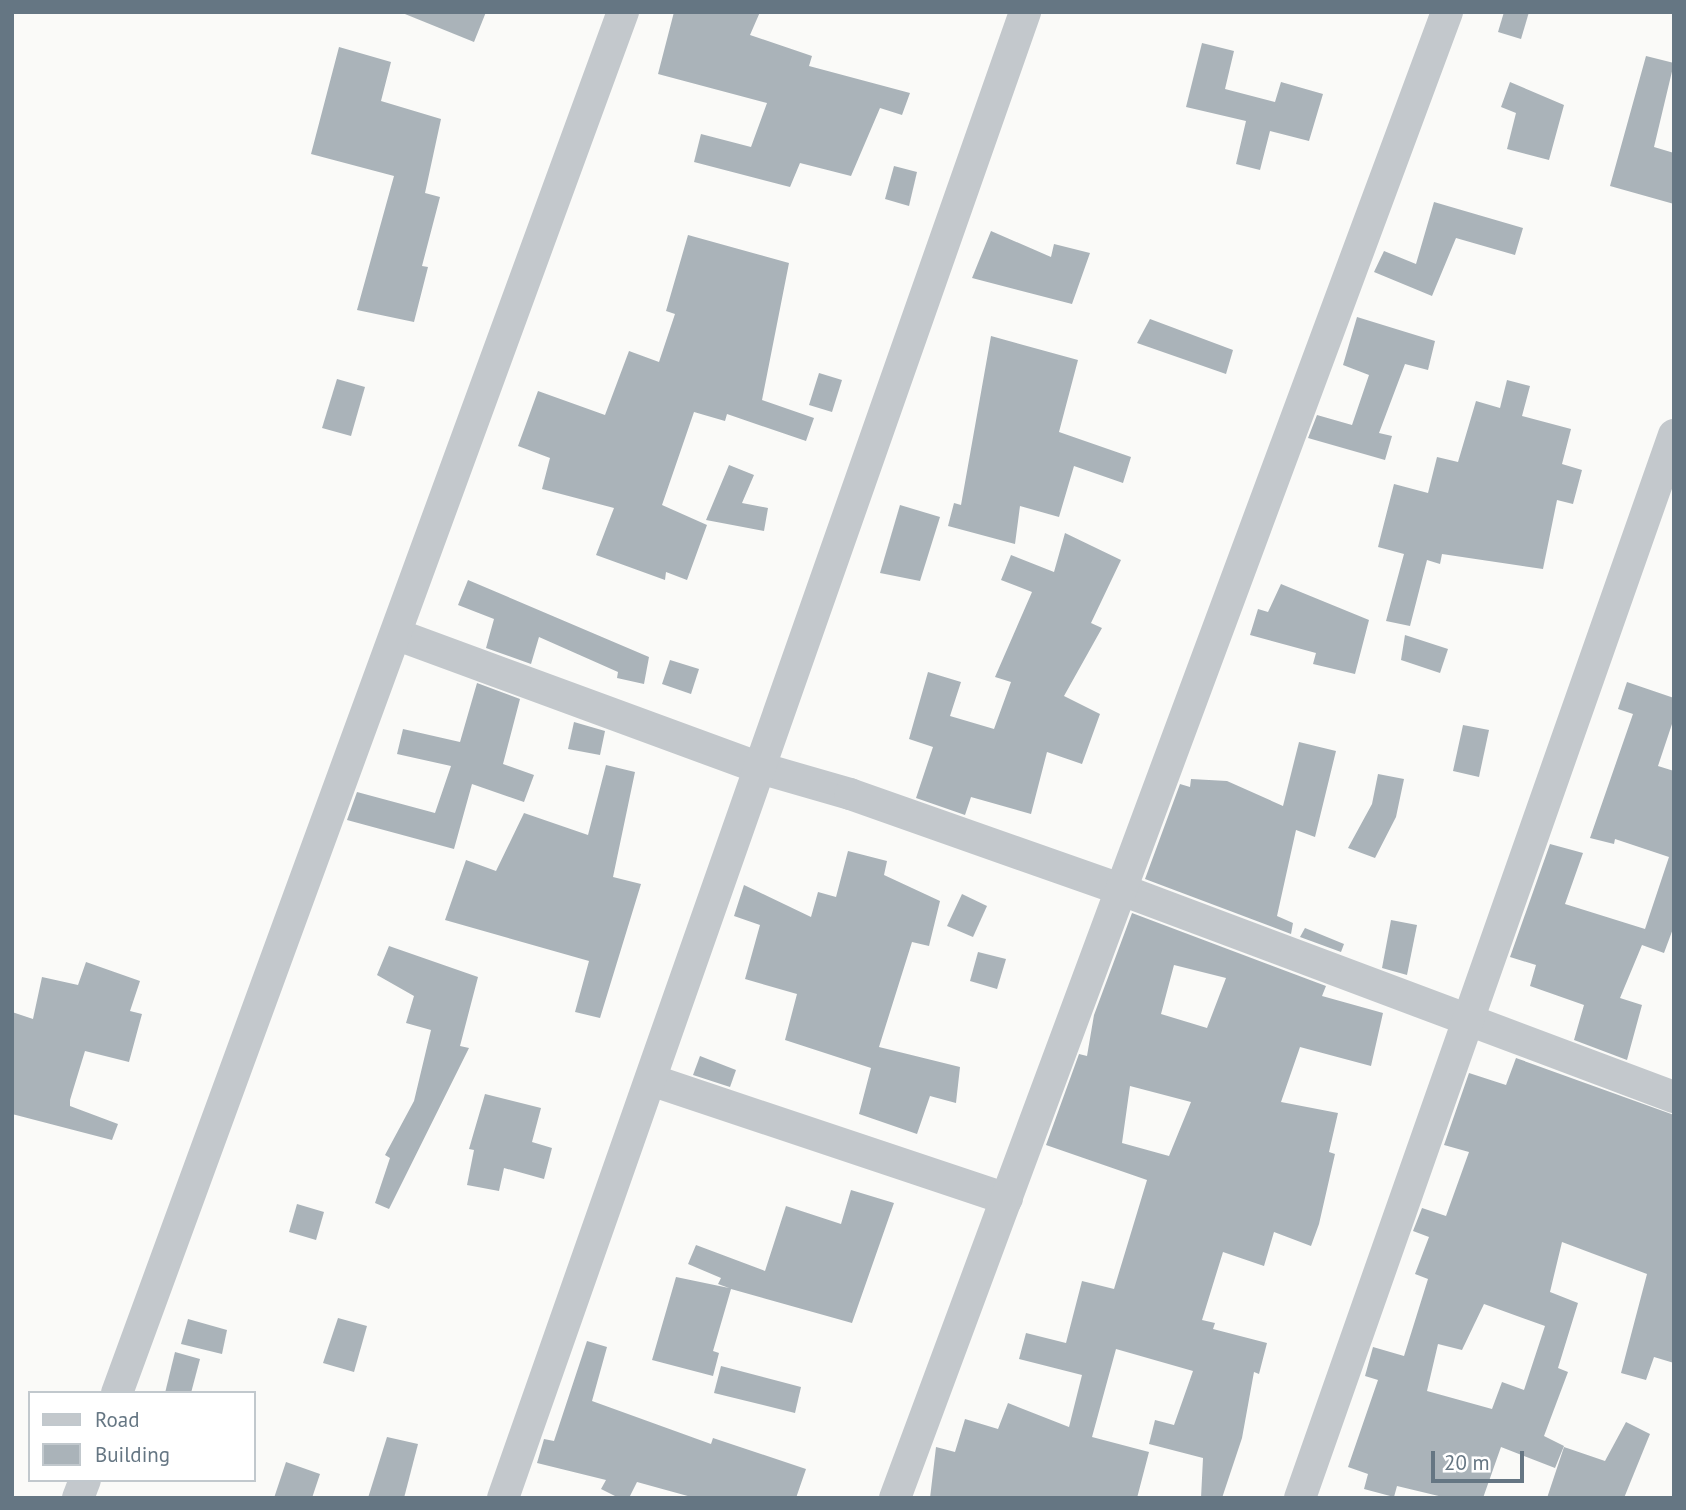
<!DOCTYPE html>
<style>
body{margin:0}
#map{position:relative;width:1686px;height:1510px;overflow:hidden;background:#fafaf8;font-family:"PT Sans",sans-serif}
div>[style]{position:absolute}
.building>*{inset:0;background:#aab3b9}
.street>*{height:32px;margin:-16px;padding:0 16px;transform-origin:16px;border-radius:16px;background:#c3c8cc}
span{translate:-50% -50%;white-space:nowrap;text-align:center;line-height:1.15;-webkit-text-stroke:7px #fff;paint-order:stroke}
.frame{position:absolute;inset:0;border:14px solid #657683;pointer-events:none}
.legend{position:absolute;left:28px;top:1391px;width:228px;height:91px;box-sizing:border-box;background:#fff;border:2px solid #c1c8cd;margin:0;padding:9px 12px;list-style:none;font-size:21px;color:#657683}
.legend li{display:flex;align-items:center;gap:14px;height:35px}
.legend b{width:35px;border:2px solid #c1c8cd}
.scale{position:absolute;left:1431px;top:1451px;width:93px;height:32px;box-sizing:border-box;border:4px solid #657683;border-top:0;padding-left:9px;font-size:21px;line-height:24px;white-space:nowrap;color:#657683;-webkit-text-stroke:5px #fff;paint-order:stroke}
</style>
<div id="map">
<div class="building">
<div style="clip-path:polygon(400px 12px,486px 12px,474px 42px)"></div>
<div style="clip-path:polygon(674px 12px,760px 12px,750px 35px,812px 56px,809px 66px,910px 93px,902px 115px,880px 108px,851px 176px,800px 163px,790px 187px,694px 162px,701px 134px,751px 147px,767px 103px,658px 74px)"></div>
<div style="clip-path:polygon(1504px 12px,1529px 12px,1521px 39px,1498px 32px)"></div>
<div style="clip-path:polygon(1202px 43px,1234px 51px,1225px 89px,1275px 102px,1281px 82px,1323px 94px,1309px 141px,1270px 131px,1260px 170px,1236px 164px,1246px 121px,1186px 107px)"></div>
<div style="clip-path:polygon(339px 47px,391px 62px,381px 101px,441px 119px,425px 193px,440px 197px,422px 266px,428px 267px,414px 322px,357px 310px,394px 176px,311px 154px)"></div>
<div style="clip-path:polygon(1646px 56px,1674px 63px,1654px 147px,1674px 153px,1674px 204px,1610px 186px)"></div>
<div style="clip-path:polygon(1510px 82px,1564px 105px,1549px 160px,1507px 149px,1516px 113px,1501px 107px)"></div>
<div style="clip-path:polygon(894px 166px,917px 172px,909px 206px,885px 199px)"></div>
<div style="clip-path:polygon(1434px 202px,1523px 228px,1515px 255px,1456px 238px,1432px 296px,1374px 272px,1384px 251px,1416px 264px)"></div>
<div style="clip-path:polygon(991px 231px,1051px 257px,1054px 244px,1090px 253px,1072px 304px,972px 278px)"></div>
<div style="clip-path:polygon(688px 235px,789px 263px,762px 400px,814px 418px,806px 441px,727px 414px,725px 421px,694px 412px,662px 505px,707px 525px,687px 580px,666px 572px,665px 580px,596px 555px,614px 508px,542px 489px,550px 458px,518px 446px,538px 391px,605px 415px,629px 351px,659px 362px,675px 314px,666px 311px)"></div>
<div style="clip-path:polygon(1357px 317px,1435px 341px,1428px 370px,1405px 364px,1379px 433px,1392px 436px,1385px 460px,1308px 438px,1317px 415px,1352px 425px,1369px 375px,1343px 365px)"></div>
<div style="clip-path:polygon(1150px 319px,1233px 350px,1226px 374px,1137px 343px)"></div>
<div style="clip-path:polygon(991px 336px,1078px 360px,1059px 432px,1131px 457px,1123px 483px,1074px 466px,1059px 517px,1020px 506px,1015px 544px,948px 526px,954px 503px,961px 505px)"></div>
<div style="clip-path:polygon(819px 373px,842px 380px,832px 412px,809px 405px)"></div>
<div style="clip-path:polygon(337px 379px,365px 387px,351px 436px,322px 428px)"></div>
<div style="clip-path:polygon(1507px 380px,1530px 386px,1522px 416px,1571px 429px,1562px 464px,1582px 470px,1573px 504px,1557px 500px,1543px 569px,1442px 554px,1440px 564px,1427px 560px,1410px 626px,1386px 621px,1404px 554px,1378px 547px,1394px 484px,1428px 493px,1437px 457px,1458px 462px,1476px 401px,1500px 408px)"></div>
<div style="clip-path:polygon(729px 465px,754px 475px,742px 503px,768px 508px,764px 531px,706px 520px)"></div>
<div style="clip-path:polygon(900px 505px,940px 517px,920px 581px,880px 573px)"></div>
<div style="clip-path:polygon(1065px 533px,1121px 560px,1091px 623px,1102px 628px,1064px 696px,1100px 714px,1082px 764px,1047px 752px,1031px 814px,971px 797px,965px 815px,916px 798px,933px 747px,909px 739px,928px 672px,961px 682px,950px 716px,994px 729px,1011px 682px,995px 677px,1032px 592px,1001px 580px,1011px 555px,1054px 572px)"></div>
<div style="clip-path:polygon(468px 580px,649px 657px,644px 684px,617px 678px,618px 672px,539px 637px,531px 664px,486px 648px,494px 619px,458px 605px)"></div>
<div style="clip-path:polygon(1281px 584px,1369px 620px,1355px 674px,1313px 664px,1316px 653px,1250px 635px,1258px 609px,1268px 612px)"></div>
<div style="clip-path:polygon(1405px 635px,1448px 649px,1440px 673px,1401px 660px)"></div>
<div style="clip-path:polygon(670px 660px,699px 669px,691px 694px,662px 684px)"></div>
<div style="clip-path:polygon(1627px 682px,1674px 698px,1674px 718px,1658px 766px,1674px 771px,1674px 926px,1664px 953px,1642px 945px,1620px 998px,1642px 1005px,1627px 1060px,1574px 1040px,1584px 1005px,1530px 986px,1536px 965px,1510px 957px,1550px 844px,1583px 853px,1565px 904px,1645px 929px,1669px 857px,1615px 839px,1614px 844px,1590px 838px,1633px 714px,1618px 709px)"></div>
<div style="clip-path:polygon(477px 683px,520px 699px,503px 764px,534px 775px,524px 802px,472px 784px,454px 849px,347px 820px,357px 792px,435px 813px,451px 766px,397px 754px,403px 729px,460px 742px)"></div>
<div style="clip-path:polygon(574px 722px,605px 731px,600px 755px,568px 749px)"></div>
<div style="clip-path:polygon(1463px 725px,1489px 730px,1479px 777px,1453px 771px)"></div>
<div style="clip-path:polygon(1299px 742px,1336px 751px,1315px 837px,1296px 830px,1277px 916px,1293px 923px,1291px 934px,1145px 879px,1180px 784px,1190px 787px,1191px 779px,1227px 781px,1283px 806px)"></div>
<div style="clip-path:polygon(606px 765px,635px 772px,613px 877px,641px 884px,600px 1018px,575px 1012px,589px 961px,445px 920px,466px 860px,496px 871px,524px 813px,588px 835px)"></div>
<div style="clip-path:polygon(1378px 774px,1404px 779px,1396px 817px,1375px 858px,1348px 848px,1372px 804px)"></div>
<div style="clip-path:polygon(848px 851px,887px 861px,884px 875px,940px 901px,929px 946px,912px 942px,879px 1047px,960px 1067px,956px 1103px,930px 1096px,917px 1134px,859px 1114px,871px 1068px,785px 1040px,797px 994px,745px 979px,760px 925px,734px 916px,744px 885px,811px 917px,818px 892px,836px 897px)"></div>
<div style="clip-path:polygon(962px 894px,987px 906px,973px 937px,947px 926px)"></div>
<div style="clip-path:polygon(evenodd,1132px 913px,1326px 986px,1322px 996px,1383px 1013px,1371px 1066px,1300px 1047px,1281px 1102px,1338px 1113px,1329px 1152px,1335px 1154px,1319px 1224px,1311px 1246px,1274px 1232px,1264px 1266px,1223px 1252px,1202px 1320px,1215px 1323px,1213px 1329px,1267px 1343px,1259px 1374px,1254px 1372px,1242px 1438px,1222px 1498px,1201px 1498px,1203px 1458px,1149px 1444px,1155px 1420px,1174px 1425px,1193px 1371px,1116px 1349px,1092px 1437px,1149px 1452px,1137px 1498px,930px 1498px,936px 1447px,955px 1452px,965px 1419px,998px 1429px,1008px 1403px,1069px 1427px,1082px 1375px,1019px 1359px,1026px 1333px,1066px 1343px,1082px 1281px,1114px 1289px,1147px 1180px,1046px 1145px,1079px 1054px,1087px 1056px,1094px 1015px,1132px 913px,1174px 965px,1226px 978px,1207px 1028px,1161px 1014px,1174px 965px,1132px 913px,1130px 1086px,1191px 1102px,1169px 1156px,1122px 1143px,1130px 1086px)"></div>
<div style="clip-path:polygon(1391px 920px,1417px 925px,1407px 975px,1382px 968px)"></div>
<div style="clip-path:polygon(1305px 928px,1344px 944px,1341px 952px,1300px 937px)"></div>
<div style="clip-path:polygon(389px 946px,478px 977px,460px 1046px,469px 1048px,389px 1209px,375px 1203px,390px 1158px,385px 1155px,414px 1101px,431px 1030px,406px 1023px,414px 996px,377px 975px)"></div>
<div style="clip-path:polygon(978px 952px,1006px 959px,997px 989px,970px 981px)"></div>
<div style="clip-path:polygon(86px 962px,140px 981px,130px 1011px,142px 1014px,129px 1062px,85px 1051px,70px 1100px,70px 1106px,118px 1124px,112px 1140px,12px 1114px,12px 1012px,33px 1019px,42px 977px,78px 985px)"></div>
<div style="clip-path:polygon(700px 1056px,736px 1070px,730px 1087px,693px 1075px)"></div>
<div style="clip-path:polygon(evenodd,1516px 1058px,1674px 1115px,1674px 1363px,1654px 1357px,1646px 1380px,1621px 1373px,1647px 1274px,1562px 1242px,1550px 1292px,1578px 1303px,1558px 1368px,1568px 1372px,1544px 1436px,1564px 1446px,1555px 1468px,1501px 1447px,1483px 1498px,1447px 1498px,1397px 1486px,1394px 1497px,1364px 1489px,1368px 1474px,1348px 1467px,1378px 1380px,1365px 1376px,1373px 1347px,1404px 1356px,1428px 1279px,1415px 1274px,1429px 1237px,1413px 1231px,1422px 1208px,1446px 1216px,1469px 1152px,1444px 1145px,1469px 1073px,1506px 1085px,1516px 1058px,1484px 1304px,1545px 1326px,1524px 1390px,1502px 1382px,1492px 1409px,1427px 1391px,1438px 1344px,1462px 1350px,1484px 1304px)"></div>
<div style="clip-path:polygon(485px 1094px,541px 1108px,532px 1142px,552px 1148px,544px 1179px,504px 1168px,499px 1191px,467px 1185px,474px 1150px,469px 1149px)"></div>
<div style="clip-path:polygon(851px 1190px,894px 1203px,852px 1323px,731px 1289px,713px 1351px,719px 1353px,713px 1376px,652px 1360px,676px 1277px,729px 1288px,718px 1284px,721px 1278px,688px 1264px,696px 1245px,765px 1271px,786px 1206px,841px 1224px)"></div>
<div style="clip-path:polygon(297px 1204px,324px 1212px,316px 1240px,289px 1232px)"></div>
<div style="clip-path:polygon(338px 1318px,367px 1326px,354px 1372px,323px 1363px)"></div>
<div style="clip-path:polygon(188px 1319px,227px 1330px,222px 1354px,181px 1344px)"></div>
<div style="clip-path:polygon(587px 1341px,607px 1347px,592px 1401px,711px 1444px,713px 1438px,806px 1469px,796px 1498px,695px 1498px,637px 1482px,629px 1498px,619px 1498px,601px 1489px,606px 1480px,537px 1463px,544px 1439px,554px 1441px)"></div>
<div style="clip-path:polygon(175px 1352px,200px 1359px,191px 1393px,165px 1393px)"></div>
<div style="clip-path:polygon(721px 1366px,801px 1387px,795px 1413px,714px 1393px)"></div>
<div style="clip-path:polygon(1626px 1422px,1650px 1434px,1624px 1498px,1547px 1498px,1564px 1447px,1605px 1461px)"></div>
<div style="clip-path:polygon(387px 1437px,418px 1444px,404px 1498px,368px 1498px)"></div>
<div style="clip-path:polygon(286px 1462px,320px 1474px,312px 1498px,274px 1498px)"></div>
</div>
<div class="street">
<div style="left:398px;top:635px;width:389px;rotate:20.2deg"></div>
<div style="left:763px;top:769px;width:91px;rotate:16deg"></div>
<div style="left:850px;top:794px;width:288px;rotate:19.4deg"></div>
<div style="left:1122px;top:890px;width:590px;rotate:20.56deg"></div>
<div style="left:654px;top:1081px;width:372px;rotate:18.5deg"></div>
<div style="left:117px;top:1393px;width:1471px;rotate:-69.88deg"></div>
<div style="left:78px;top:1498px;width:19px;rotate:-69deg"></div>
<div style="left:503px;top:1498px;width:1575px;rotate:-70.64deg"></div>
<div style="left:895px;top:1498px;width:1585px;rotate:-69.62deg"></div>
<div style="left:1300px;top:1498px;width:1127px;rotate:-70.62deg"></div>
</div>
<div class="frame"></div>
<ul class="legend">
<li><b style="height:9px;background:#c3c8cc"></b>Road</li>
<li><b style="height:19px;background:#aab3b9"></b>Building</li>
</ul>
<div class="scale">20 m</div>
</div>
